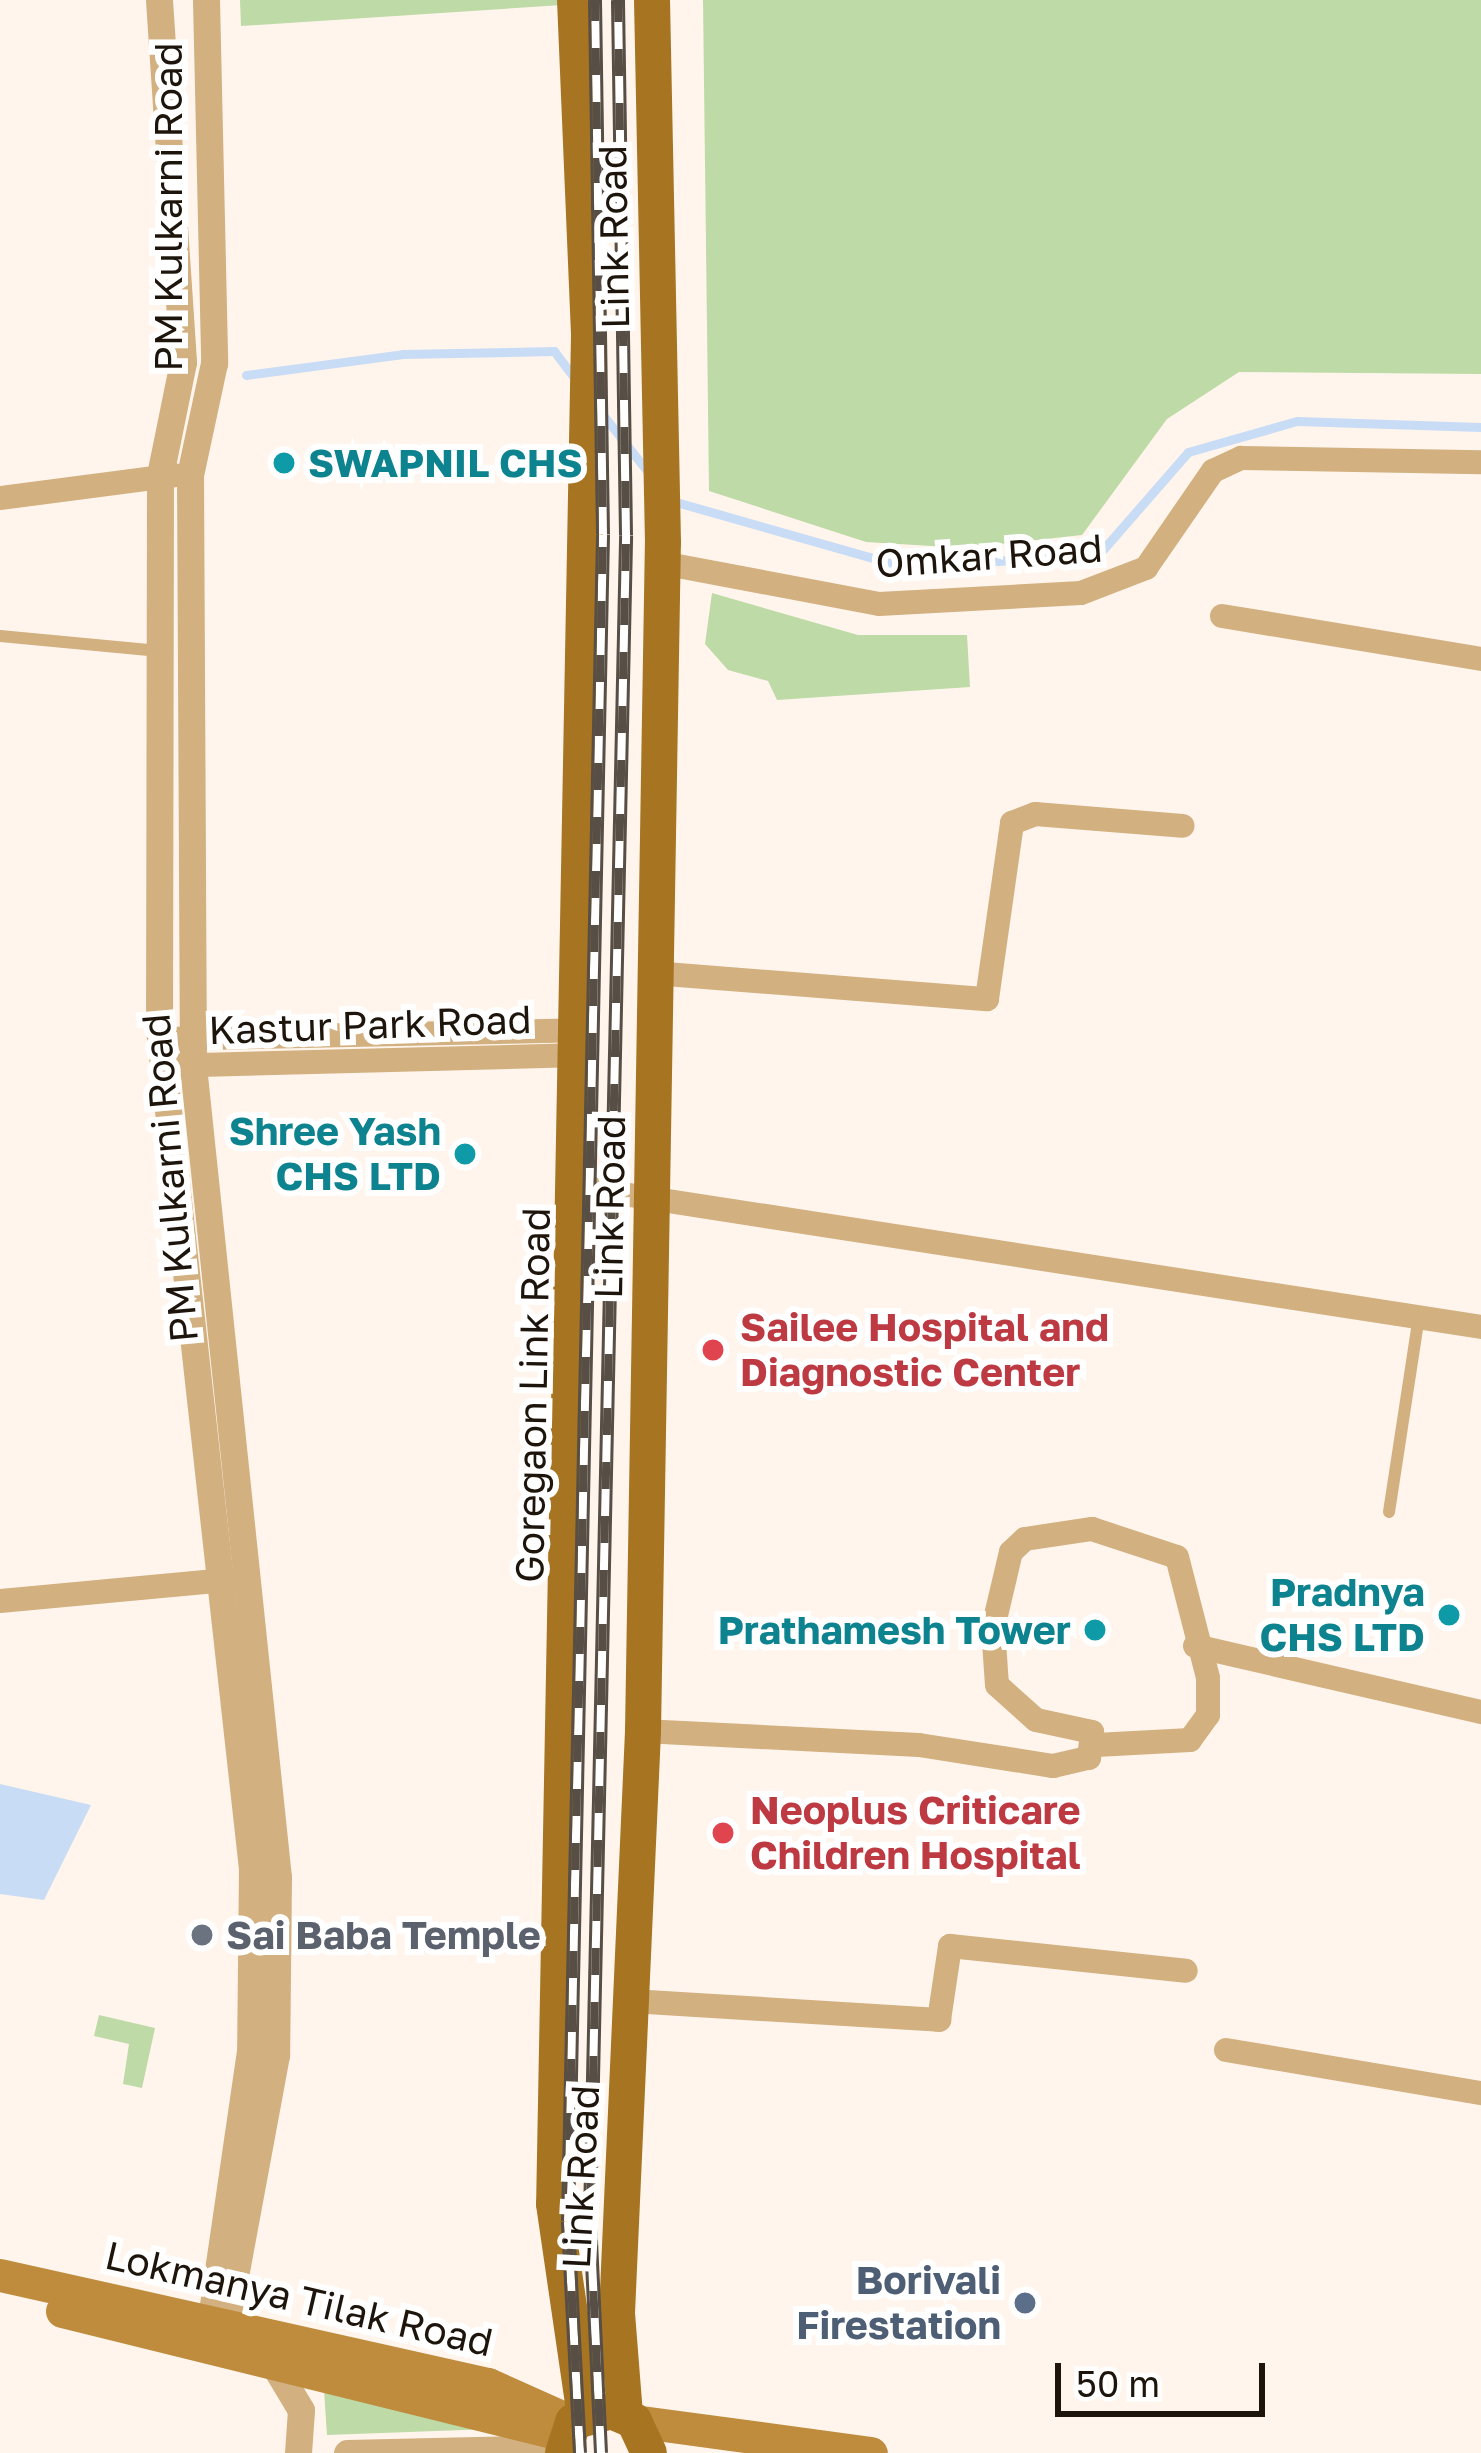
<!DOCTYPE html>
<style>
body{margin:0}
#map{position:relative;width:1481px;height:2453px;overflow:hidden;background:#fff5ec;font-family:"Golos Text",sans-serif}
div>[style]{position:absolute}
.green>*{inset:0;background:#bedaa7}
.water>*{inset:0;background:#c8dcf6}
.stream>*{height:9px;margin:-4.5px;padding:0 4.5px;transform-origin:4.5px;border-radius:4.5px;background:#c8dcf6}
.service>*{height:12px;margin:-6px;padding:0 6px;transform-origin:6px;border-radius:6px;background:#d2b080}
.minor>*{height:24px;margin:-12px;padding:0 12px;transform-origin:12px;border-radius:12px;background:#d2b080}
.tertiary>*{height:27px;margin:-13.5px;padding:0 13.5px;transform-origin:13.5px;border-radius:13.5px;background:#d2b080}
.secondary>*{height:33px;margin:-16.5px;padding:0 16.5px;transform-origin:16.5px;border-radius:16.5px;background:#bf8c3d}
.primary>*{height:36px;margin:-18px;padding:0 18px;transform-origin:18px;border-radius:18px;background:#a77522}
.rail>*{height:14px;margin-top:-7px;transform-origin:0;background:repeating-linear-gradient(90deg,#fff 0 27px,#574e45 0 54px);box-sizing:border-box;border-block:3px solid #574e45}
.dots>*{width:33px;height:33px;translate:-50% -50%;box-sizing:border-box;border:6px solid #fff;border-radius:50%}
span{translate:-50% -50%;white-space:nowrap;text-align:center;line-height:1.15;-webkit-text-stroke:12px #fff;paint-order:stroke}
.street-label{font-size:39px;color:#1d150c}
.culture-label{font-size:39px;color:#0d838f;font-weight:700}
.left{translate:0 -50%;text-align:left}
.right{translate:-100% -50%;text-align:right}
.health-label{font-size:39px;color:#be3a42;font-weight:700}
.worship-label{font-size:39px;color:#5b616d;font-weight:700}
.service-label{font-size:39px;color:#4e5e75;font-weight:700}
.scale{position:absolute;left:1055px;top:2363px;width:210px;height:54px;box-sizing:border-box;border:6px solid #1d150c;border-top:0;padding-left:15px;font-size:36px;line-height:42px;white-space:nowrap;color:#1d150c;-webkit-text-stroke:9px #fff;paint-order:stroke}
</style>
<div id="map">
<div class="green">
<div style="clip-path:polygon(240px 0,562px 0,562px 5px,241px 26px)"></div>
<div style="clip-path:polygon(703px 0,1481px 0,1481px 374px,1239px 372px,1167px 419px,1082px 535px,964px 548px,866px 542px,709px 491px)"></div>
<div style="clip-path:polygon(712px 593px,858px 635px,967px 635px,970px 687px,777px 700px,768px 681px,728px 670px,705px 644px)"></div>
<div style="clip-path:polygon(99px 2015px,155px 2028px,142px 2088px,123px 2084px,129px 2044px,94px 2036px)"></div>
<div style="clip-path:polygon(324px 2390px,491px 2429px,327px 2435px)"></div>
</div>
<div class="water">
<div style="clip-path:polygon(0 1784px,91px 1805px,44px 1900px,0 1894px)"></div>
</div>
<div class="stream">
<div style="left:246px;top:375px;width:158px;rotate:-7.6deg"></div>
<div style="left:403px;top:354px;width:151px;rotate:-1.1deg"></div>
<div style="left:554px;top:351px;width:34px;rotate:53deg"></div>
<div style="left:599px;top:410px;width:79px;rotate:51.7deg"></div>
<div style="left:669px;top:500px;width:248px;rotate:15.9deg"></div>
<div style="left:908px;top:568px;width:193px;rotate:-4.5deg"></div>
<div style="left:1100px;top:553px;width:134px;rotate:-48.9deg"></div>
<div style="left:1188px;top:452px;width:113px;rotate:-15.9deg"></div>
<div style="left:1297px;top:421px;width:184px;rotate:1.9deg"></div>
</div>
<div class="service">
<div style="left:0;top:636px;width:160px;rotate:5.4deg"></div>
<div style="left:1389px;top:1512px;width:197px;rotate:-81.3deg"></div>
</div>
<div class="minor">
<div style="left:0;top:498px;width:177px;rotate:-7.4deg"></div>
<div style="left:662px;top:563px;width:221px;rotate:10.7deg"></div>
<div style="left:879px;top:604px;width:202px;rotate:-3.1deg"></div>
<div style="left:1081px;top:593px;width:70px;rotate:-21deg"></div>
<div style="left:1146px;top:568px;width:118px;rotate:-55.4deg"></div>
<div style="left:1213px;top:471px;width:31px;rotate:-25deg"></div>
<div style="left:1241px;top:458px;width:240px;rotate:1deg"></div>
<div style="left:1222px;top:616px;width:263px;rotate:9.4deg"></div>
<div style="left:653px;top:973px;width:335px;rotate:4.5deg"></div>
<div style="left:987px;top:999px;width:178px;rotate:-81.9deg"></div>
<div style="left:1012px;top:823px;width:25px;rotate:-21deg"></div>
<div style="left:1035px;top:814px;width:148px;rotate:4.6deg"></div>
<div style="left:160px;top:1039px;width:420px;rotate:-1.2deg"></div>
<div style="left:162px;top:1066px;width:418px;rotate:-1.5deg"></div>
<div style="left:578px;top:1187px;width:914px;rotate:8.81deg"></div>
<div style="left:0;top:1601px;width:238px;rotate:-5.3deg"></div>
<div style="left:1195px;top:1646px;width:294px;rotate:13deg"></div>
<div style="left:643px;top:1731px;width:276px;rotate:2.9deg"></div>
<div style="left:919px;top:1745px;width:136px;rotate:8.9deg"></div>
<div style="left:1053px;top:1766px;width:37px;rotate:-13deg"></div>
<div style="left:1089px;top:1758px;width:26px;rotate:-83deg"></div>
<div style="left:1092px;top:1732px;width:57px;rotate:-167.9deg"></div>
<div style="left:1036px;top:1720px;width:52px;rotate:-138.1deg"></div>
<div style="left:997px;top:1685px;width:57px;rotate:-94deg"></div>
<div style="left:993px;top:1628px;width:78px;rotate:-76.7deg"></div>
<div style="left:1011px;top:1552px;width:19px;rotate:-43deg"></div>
<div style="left:1025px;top:1539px;width:68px;rotate:-8.5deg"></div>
<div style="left:1092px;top:1529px;width:89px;rotate:18.2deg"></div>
<div style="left:1177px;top:1557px;width:125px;rotate:75.6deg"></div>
<div style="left:1208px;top:1678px;width:37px;rotate:90deg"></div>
<div style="left:1208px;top:1715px;width:31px;rotate:126deg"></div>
<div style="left:1190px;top:1740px;width:94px;rotate:177deg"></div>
<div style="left:631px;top:2001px;width:309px;rotate:3.5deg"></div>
<div style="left:939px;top:2020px;width:75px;rotate:-81.5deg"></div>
<div style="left:950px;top:1946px;width:237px;rotate:6deg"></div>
<div style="left:1226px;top:2050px;width:259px;rotate:9.6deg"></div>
</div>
<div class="tertiary">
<div style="left:159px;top:0;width:363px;rotate:86.2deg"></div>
<div style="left:183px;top:362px;width:115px;rotate:101.5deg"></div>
<div style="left:160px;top:475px;width:554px;rotate:90.1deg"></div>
<div style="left:159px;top:1029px;width:845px;rotate:83.68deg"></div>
<div style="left:252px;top:1869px;width:182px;rotate:90.6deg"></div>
<div style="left:250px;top:2051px;width:271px;rotate:98.3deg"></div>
<div style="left:206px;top:0;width:363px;rotate:88.7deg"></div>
<div style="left:214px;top:363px;width:115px;rotate:102.1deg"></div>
<div style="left:190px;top:475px;width:591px;rotate:89.71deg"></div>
<div style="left:193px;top:1066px;width:815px;rotate:84.02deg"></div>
<div style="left:278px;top:1877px;width:178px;rotate:90.6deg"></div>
<div style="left:276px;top:2055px;width:291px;rotate:100.5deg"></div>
<div style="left:271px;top:2360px;width:58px;rotate:59deg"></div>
<div style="left:301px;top:2410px;width:43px;rotate:94deg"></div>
<div style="left:347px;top:2453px;width:216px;rotate:-1.3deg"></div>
</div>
<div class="secondary">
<div style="left:0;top:2275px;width:500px;rotate:12.59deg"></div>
<div style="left:488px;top:2384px;width:93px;rotate:24.1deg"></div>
<div style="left:62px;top:2311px;width:513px;rotate:13.87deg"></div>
<div style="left:634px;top:2421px;width:239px;rotate:7.7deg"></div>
</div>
<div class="primary">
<div style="left:575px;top:0;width:335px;rotate:87.6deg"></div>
<div style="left:589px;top:335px;width:1869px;rotate:91.07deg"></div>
<div style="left:554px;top:2204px;width:214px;rotate:81.7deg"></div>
<div style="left:625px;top:2415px;width:102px;rotate:-94.5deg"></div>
<div style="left:617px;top:2313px;width:583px;rotate:-87.44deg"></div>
<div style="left:643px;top:1731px;width:1188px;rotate:-89.04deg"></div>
<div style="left:663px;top:543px;width:543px;rotate:-91.16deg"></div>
<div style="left:563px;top:2453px;width:33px;rotate:-72deg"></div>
<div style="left:573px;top:2422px;width:40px;rotate:-16deg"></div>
<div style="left:611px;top:2411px;width:25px;rotate:23deg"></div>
<div style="left:634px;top:2421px;width:35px;rotate:65deg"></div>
</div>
<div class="rail">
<div style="left:580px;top:2453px;width:232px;rotate:-93deg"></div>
<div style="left:568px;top:2221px;width:1687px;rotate:-88.81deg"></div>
<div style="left:603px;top:534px;width:534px;rotate:-90.86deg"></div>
<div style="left:601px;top:2453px;width:235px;rotate:-92.7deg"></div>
<div style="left:590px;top:2218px;width:1683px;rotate:-88.77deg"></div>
<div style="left:626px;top:535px;width:535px;rotate:-90.86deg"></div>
</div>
<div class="dots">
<div style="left:284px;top:463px;background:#0f9aa8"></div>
<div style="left:465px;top:1154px;background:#0f9aa8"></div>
<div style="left:713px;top:1350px;background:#e0444e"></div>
<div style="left:1449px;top:1615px;background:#0f9aa8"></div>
<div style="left:1095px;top:1630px;background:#0f9aa8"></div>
<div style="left:723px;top:1833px;background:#e0444e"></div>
<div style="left:202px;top:1935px;background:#6b7280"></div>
<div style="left:1025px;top:2303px;background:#5c6f8a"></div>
</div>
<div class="street-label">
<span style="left:168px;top:207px;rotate:-90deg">PM Kulkarni Road</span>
<span style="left:614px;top:237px;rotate:-91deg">Link Road</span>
<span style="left:989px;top:556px;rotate:-4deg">Omkar Road</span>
<span style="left:370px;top:1025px;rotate:-2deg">Kastur Park Road</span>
<span style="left:170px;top:1178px;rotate:-95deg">PM Kulkarni Road</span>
<span style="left:610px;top:1207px;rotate:-89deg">Link Road</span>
<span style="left:533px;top:1395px;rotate:-89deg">Goregaon Link Road</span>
<span style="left:581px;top:2177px;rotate:-87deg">Link Road</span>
<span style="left:299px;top:2299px;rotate:13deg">Lokmanya Tilak Road</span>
</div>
<div class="culture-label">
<span class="left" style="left:308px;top:463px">SWAPNIL CHS</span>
<span class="right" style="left:441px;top:1154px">Shree Yash<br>CHS LTD</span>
<span class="right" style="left:1425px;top:1615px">Pradnya<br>CHS LTD</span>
<span class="right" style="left:1071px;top:1630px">Prathamesh Tower</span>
</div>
<div class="health-label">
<span class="left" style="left:740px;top:1350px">Sailee Hospital and<br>Diagnostic Center</span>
<span class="left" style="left:750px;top:1833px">Neoplus Criticare<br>Children Hospital</span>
</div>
<div class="worship-label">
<span class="left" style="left:226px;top:1935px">Sai Baba Temple</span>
</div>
<div class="service-label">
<span class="right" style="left:1001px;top:2303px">Borivali<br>Firestation</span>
</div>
<div class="scale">50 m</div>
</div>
